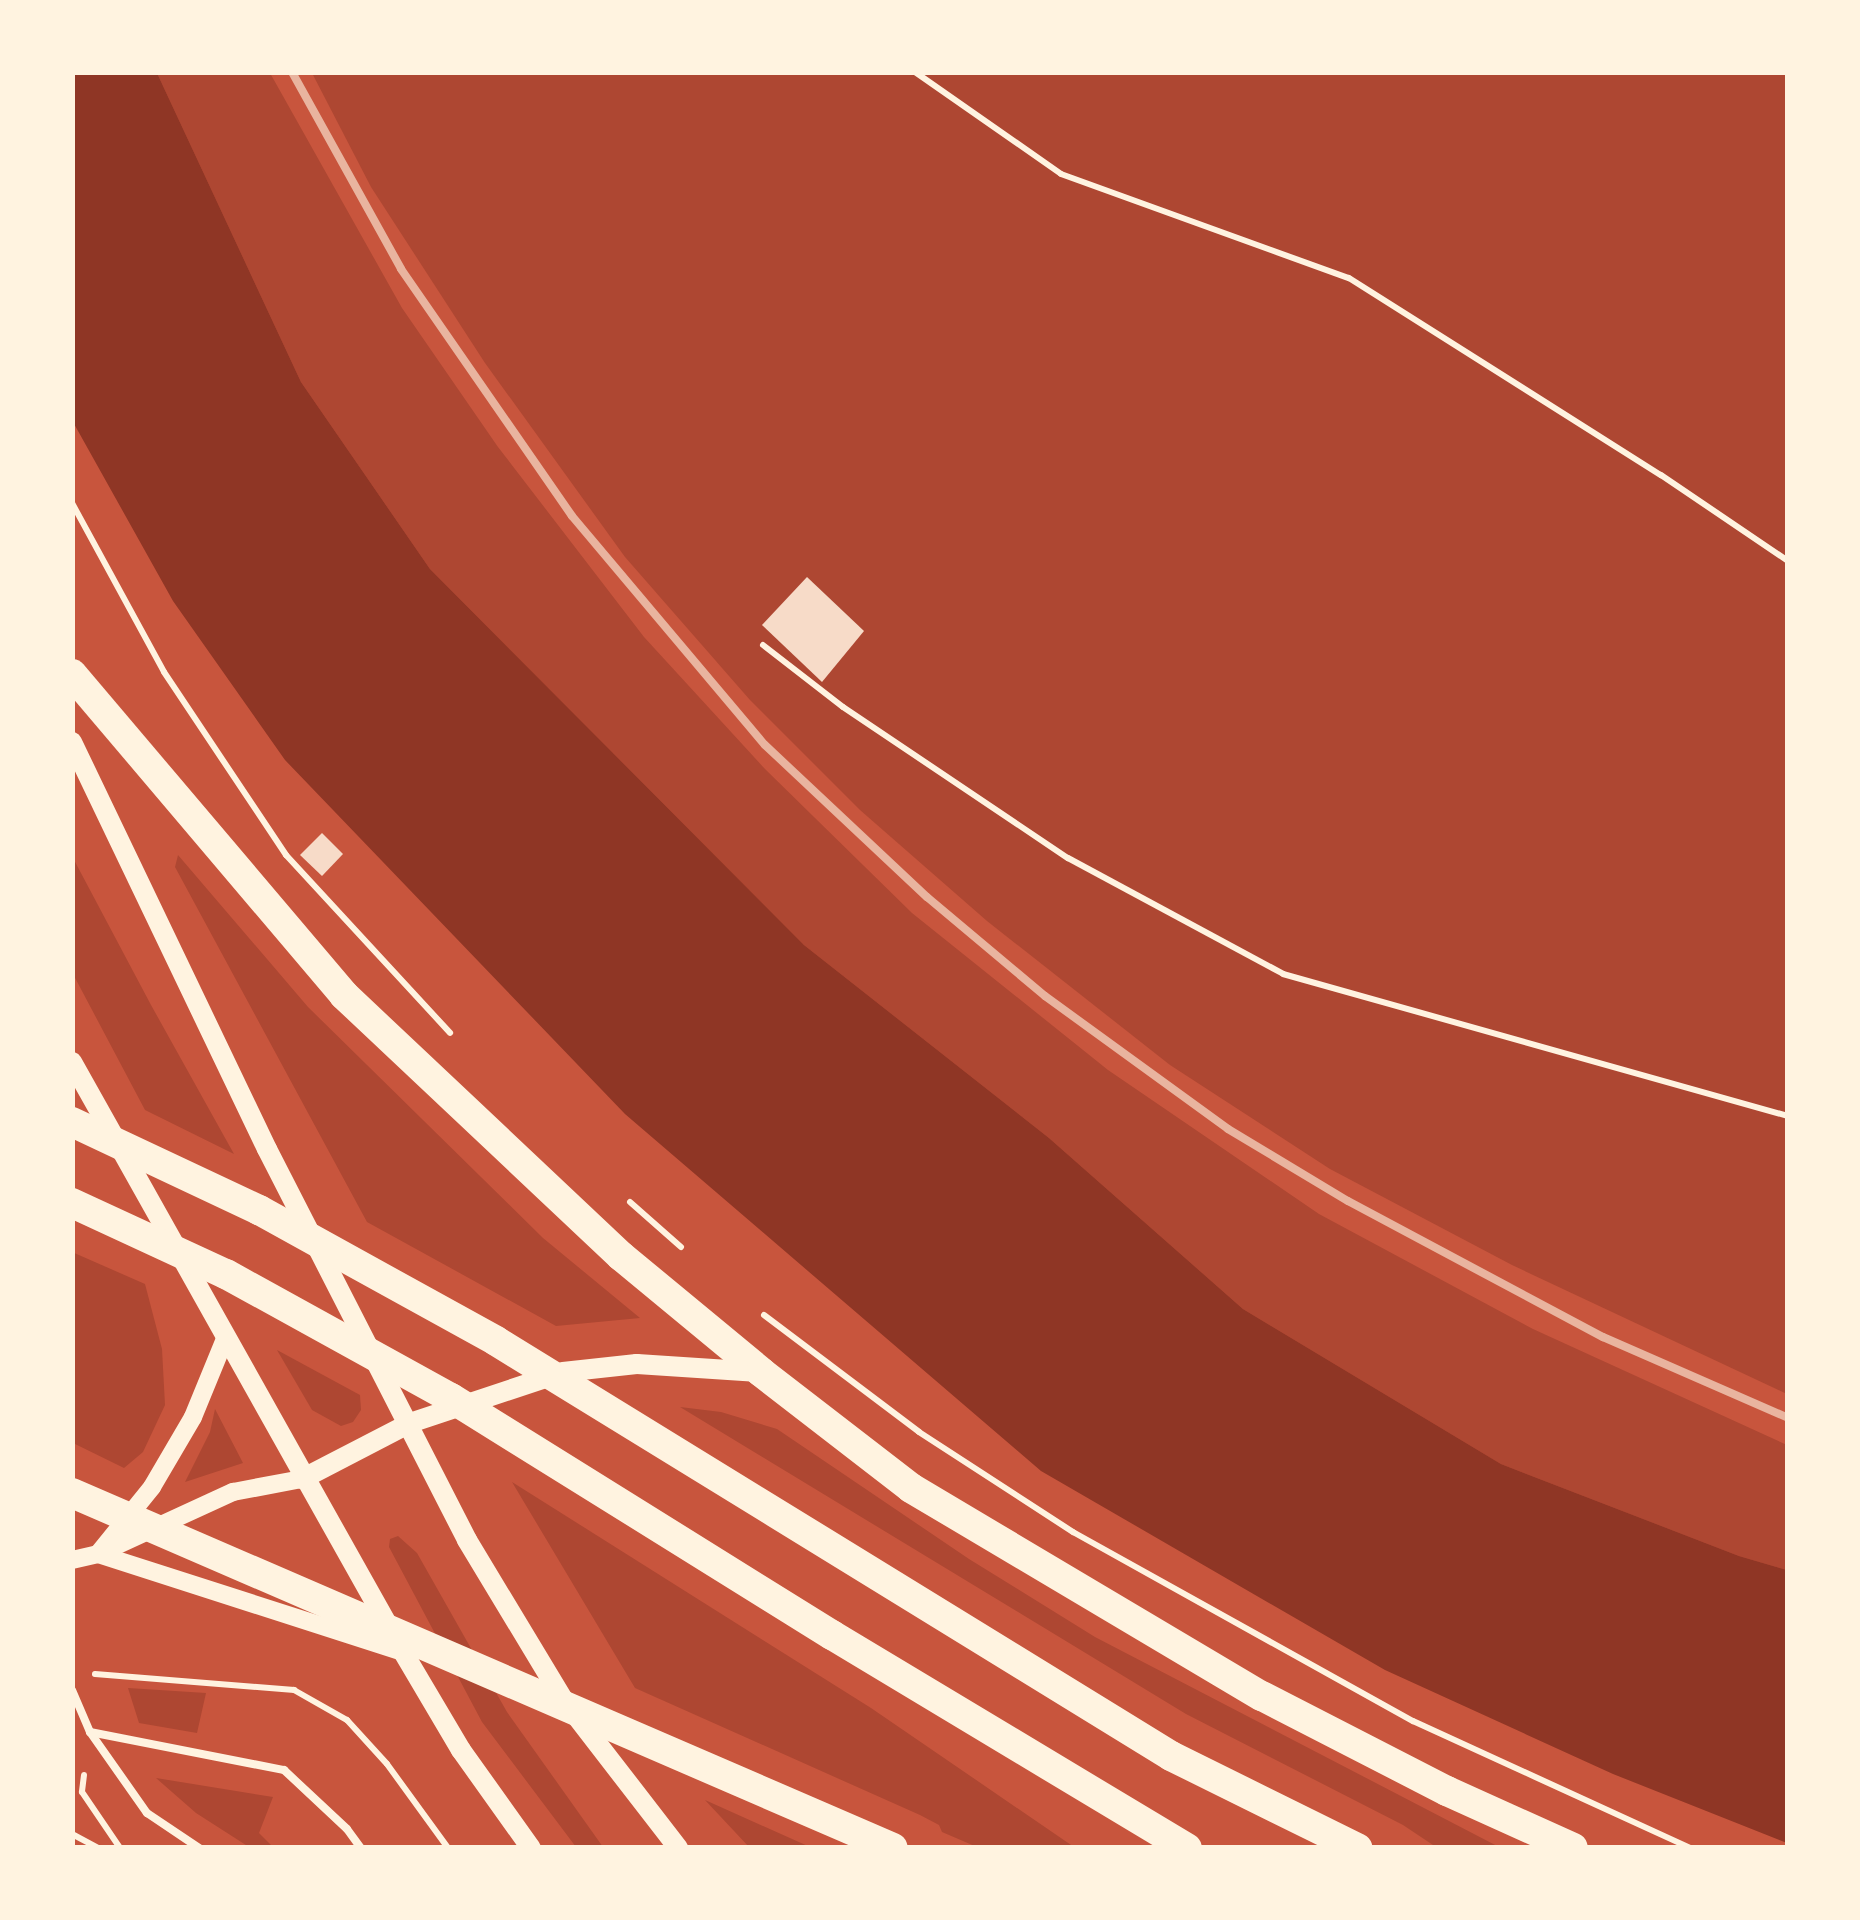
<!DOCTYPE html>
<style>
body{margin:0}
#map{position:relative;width:1860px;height:1920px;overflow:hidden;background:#c8553d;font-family:Montserrat,sans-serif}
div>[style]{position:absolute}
.green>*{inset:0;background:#ae4732}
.water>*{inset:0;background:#8f3625}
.building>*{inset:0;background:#f7dbc8}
.path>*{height:6px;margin:-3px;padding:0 3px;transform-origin:3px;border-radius:3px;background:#fff3e0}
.service>*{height:8px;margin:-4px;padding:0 4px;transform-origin:4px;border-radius:4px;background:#fff3e0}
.tertiary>*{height:18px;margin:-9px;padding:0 9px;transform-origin:9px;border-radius:9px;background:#fff3e0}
.secondary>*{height:20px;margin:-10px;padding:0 10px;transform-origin:10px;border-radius:10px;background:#fff3e0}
.motorway>*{height:30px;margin:-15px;padding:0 15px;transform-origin:15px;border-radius:15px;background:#fff3e0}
.rail>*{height:8px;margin:-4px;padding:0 4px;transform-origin:4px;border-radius:4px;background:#e9b49f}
span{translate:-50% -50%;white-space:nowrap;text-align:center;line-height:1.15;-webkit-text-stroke:8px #fff3e0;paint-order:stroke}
.frame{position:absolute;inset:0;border:75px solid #fff3e0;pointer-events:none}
</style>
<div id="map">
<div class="green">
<div style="clip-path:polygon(157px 73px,270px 73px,402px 308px,498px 447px,644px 637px,765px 769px,912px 913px,1108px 1070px,1319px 1214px,1533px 1329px,1787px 1445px,1787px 1570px,1739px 1556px,1501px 1464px,1243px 1309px,1049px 1138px,804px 945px,430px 569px,301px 382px)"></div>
<div style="clip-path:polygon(312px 73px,1787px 73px,1787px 1394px,1512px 1265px,1330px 1169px,1170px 1065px,987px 921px,860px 810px,750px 700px,625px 557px,485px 363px,371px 187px)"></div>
<div style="clip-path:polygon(178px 855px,308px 1007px,543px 1238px,640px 1318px,556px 1326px,367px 1222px,175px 867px)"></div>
<div style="clip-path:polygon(73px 858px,151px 1005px,234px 1154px,145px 1110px,73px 974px)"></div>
<div style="clip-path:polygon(72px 1252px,145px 1284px,162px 1349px,165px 1405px,143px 1452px,124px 1468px,73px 1443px)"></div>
<div style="clip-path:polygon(277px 1350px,360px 1395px,361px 1410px,353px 1422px,341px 1426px,312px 1410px)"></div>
<div style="clip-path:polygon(680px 1407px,721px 1412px,777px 1429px,969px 1559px,1095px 1637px,1499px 1847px,1436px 1847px,1403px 1825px,1186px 1714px)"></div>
<div style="clip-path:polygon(215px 1409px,243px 1463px,185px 1482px,210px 1432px)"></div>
<div style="clip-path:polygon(512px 1482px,871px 1708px,1074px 1847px,977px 1847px,942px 1832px,939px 1825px,920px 1815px,635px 1688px)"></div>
<div style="clip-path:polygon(398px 1536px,417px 1553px,507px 1712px,603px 1847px,576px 1847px,482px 1722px,389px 1547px,390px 1539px)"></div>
<div style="clip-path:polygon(128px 1688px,206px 1693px,197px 1733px,139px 1723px)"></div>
<div style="clip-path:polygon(156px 1778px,273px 1797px,259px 1833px,273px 1847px,249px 1847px,196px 1813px)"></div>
<div style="clip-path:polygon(705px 1800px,810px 1847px,811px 1847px,749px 1847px)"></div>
</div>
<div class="water">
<div style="clip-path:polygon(72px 73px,157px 73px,301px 382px,430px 569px,804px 945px,1049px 1138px,1243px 1309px,1501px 1464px,1739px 1556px,1787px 1570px,1787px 1843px,1613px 1774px,1385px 1670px,1041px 1471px,625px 1114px,285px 760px,173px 601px,73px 422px)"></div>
</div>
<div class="building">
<div style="clip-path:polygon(807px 577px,864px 631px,822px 682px,762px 625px)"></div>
<div style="clip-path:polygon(322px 833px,343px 854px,322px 876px,300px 855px)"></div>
</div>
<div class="path">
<div style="left:915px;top:72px;width:178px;rotate:34.9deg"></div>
<div style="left:1061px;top:174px;width:306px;rotate:19.9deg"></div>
<div style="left:1349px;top:278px;width:369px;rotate:32.3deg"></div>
<div style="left:1661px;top:475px;width:153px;rotate:34.1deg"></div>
<div style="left:72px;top:503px;width:192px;rotate:61.4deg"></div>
<div style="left:164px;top:672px;width:220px;rotate:56.3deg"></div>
<div style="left:286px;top:855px;width:242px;rotate:47.3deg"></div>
<div style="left:763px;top:645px;width:101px;rotate:37.8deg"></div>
<div style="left:843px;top:707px;width:271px;rotate:33.9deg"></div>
<div style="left:1068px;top:858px;width:244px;rotate:28.3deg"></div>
<div style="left:1283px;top:974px;width:525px;rotate:15.71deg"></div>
<div style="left:630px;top:1202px;width:68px;rotate:41.4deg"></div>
<div style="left:764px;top:1315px;width:194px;rotate:37deg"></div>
<div style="left:919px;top:1432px;width:184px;rotate:33deg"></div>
<div style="left:1073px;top:1532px;width:389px;rotate:29.1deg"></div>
<div style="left:1413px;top:1721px;width:306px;rotate:24.6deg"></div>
<div style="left:95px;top:1674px;width:200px;rotate:4.6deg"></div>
<div style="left:294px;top:1690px;width:61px;rotate:29.5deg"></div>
<div style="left:347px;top:1720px;width:59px;rotate:47.7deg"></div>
<div style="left:387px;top:1764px;width:104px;rotate:54deg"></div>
<div style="left:84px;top:1775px;width:17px;rotate:97deg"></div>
<div style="left:82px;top:1792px;width:68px;rotate:55.8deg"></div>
<div style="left:72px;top:1834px;width:30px;rotate:28deg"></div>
</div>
<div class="service">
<div style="left:72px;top:1690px;width:46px;rotate:66.8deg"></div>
<div style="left:90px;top:1732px;width:99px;rotate:54.9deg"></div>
<div style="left:147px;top:1813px;width:63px;rotate:33.9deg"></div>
<div style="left:90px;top:1732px;width:198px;rotate:11.1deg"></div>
<div style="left:284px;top:1770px;width:86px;rotate:43.1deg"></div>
<div style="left:347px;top:1829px;width:24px;rotate:54deg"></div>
</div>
<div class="tertiary">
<div style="left:98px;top:1554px;width:320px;rotate:17.8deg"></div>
<div style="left:98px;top:1554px;width:86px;rotate:-51.1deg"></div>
<div style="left:152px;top:1487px;width:81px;rotate:-59.6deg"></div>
<div style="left:193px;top:1417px;width:84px;rotate:-67.7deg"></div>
<div style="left:72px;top:1560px;width:27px;rotate:-13deg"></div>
<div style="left:98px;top:1554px;width:149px;rotate:-24.7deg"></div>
<div style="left:233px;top:1492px;width:70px;rotate:-10.7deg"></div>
</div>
<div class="secondary">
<div style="left:72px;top:742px;width:451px;rotate:64.4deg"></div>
<div style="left:267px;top:1149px;width:439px;rotate:62.9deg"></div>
<div style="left:467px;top:1540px;width:186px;rotate:58.9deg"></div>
<div style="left:563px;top:1699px;width:188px;rotate:52.3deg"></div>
<div style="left:72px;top:1062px;width:677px;rotate:60.71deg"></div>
<div style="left:403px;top:1652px;width:114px;rotate:59.4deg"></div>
<div style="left:461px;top:1750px;width:120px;rotate:54.5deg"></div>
<div style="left:302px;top:1479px;width:122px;rotate:-27.4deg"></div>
<div style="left:410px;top:1423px;width:161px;rotate:-18.4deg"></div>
<div style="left:563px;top:1372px;width:74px;rotate:-6.2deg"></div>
<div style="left:637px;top:1364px;width:122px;rotate:3.8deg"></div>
</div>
<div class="motorway">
<div style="left:72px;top:674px;width:421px;rotate:49.7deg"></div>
<div style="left:344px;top:995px;width:381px;rotate:43.3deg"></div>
<div style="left:621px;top:1256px;width:182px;rotate:39.6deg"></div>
<div style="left:761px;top:1372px;width:190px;rotate:37.7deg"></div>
<div style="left:911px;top:1488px;width:408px;rotate:30.7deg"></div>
<div style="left:1262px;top:1696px;width:208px;rotate:27.2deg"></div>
<div style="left:1447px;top:1791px;width:138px;rotate:24.3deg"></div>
<div style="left:72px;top:1122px;width:207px;rotate:25.2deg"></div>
<div style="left:259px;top:1210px;width:271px;rotate:28.9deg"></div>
<div style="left:496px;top:1341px;width:792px;rotate:31.58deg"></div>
<div style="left:1171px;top:1756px;width:208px;rotate:26.3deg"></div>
<div style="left:72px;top:1203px;width:170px;rotate:24.8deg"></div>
<div style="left:226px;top:1274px;width:257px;rotate:28.9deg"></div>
<div style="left:451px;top:1398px;width:449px;rotate:31.9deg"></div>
<div style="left:832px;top:1635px;width:414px;rotate:31deg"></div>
<div style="left:72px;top:1493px;width:894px;rotate:23.38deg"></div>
</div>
<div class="rail">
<div style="left:292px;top:72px;width:225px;rotate:61deg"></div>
<div style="left:401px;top:269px;width:300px;rotate:55.3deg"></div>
<div style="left:572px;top:516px;width:299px;rotate:49.9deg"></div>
<div style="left:765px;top:745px;width:222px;rotate:43.2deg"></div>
<div style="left:927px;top:897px;width:154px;rotate:40deg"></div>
<div style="left:1045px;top:996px;width:226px;rotate:36deg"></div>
<div style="left:1228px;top:1129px;width:140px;rotate:31deg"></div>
<div style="left:1348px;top:1201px;width:289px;rotate:28.1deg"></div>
<div style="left:1603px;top:1337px;width:202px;rotate:23.6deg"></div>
</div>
<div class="frame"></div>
</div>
